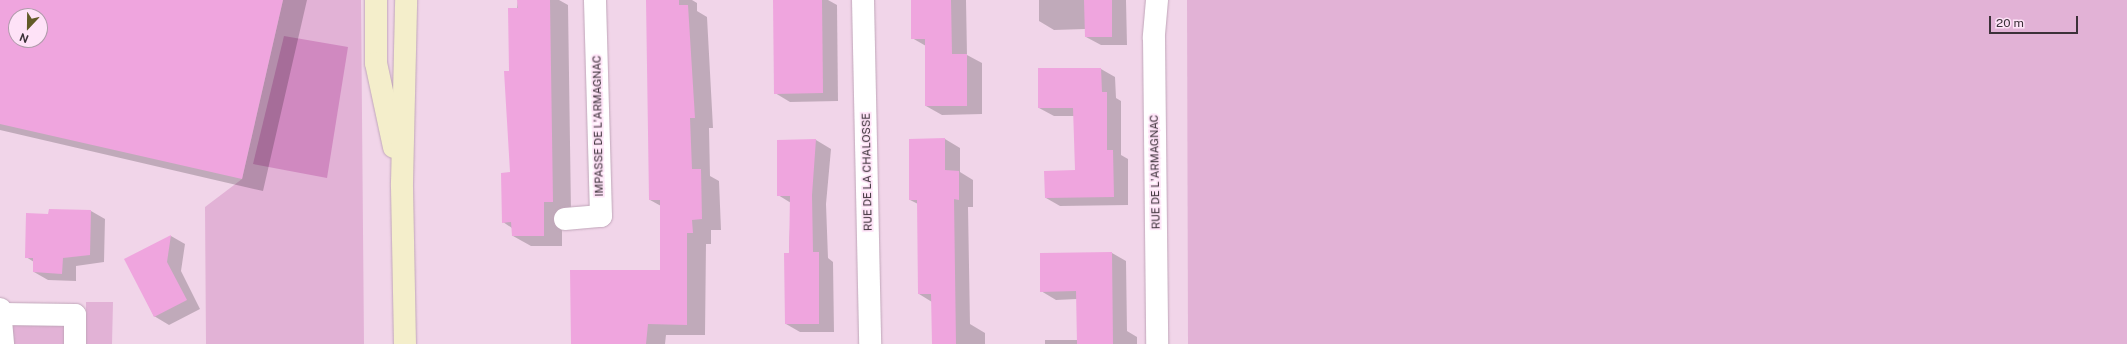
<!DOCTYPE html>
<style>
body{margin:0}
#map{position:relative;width:2127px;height:344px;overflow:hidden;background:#f1d5e9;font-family:"Public Sans",sans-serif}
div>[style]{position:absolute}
.green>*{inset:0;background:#e2b2d6}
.water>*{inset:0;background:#d089c0}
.shadow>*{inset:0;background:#0003}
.building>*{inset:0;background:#efa5de}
.roads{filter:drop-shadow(0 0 1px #c0a6b9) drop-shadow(0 0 1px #c0a6b9)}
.minor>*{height:22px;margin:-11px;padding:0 11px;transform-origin:11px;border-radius:11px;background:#fff}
.secondary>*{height:22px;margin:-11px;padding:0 11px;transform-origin:11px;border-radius:11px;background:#f4eecb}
span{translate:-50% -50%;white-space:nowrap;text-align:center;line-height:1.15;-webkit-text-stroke:3.5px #fee2f7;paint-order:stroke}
.street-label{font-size:11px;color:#3c3139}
.north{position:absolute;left:8px;top:8px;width:40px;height:40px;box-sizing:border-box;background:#fee2f7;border:1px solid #b09bab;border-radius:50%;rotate:202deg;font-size:11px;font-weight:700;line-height:16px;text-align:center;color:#3c3139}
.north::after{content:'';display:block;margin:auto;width:14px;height:18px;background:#625a27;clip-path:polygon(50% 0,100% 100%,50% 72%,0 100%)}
.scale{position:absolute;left:1989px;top:16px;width:89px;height:18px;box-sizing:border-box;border:2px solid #3c3139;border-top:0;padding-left:5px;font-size:12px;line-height:14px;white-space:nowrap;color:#3c3139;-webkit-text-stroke:3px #fee2f7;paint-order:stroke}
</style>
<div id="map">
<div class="green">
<div style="clip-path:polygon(283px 0,361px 0,364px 344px,206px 344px,205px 207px,242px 179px)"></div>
<div style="clip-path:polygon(1187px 0,2127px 0,2127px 344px,1188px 344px)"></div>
<div style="clip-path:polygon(86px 302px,113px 302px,112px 344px,86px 344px)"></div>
<div style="clip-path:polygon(19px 321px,66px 324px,66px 344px,13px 344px,12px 327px)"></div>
</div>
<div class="water">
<div style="clip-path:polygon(284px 36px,348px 47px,327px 178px,253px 164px)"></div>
</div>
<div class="shadow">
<div style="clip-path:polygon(evenodd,0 0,307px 0,263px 191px,0 130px,0 0,16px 16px,40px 16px,40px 40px,16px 40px,16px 16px)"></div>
<div style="clip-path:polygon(518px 0,559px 0,568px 5px,571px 212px,562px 212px,562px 246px,531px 246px,513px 236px,512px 228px,503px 222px,511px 173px,510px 72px)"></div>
<div style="clip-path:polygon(647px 0,692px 0,697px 3px,697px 11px,707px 17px,713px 128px,709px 128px,710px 176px,719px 181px,721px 230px,711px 230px,711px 244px,706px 244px,705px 335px,666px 335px,665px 344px,573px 344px,661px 271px,661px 206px,650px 200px)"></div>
<div style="clip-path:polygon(774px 0,828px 0,837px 5px,838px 101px,790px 102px,775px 93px)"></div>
<div style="clip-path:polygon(912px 0,966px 0,967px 55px,982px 63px,982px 114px,942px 115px,926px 106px,926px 46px,912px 38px)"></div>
<div style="clip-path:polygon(1039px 0,1126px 0,1127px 45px,1101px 45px,1086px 37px,1085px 29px,1054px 30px,1039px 21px)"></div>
<div style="clip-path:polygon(1101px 69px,1115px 77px,1116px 98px,1121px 101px,1121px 155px,1128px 159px,1128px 205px,1060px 206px,1046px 198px,1076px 171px,1075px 116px,1054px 116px,1039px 108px)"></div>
<div style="clip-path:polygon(945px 139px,960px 148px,960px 172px,973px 180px,973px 207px,968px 207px,970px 324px,985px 333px,985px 344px,933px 344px,932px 302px,919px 294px,918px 204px,910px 200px)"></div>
<div style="clip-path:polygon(816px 140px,831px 149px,826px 204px,828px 258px,833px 262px,834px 332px,800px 332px,786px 324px,791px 203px,778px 195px,778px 141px)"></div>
<div style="clip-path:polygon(91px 211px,105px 219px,104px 262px,76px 266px,76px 281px,48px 280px,34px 272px,34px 262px,26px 257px,49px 215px)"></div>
<div style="clip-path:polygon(171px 236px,185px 244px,181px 271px,200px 309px,169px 325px,154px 316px,126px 259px)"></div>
<div style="clip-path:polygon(1112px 253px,1126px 261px,1127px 331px,1137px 337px,1137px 344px,1045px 344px,1045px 340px,1078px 340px,1077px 299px,1056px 300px,1041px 291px)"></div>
</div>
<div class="building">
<div style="clip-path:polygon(evenodd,0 0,283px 0,242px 179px,0 124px,0 0,16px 16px,40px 16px,40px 40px,16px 40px,16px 16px)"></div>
<div style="clip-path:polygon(517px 0,550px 0,553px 202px,544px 202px,544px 236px,512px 236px,511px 222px,502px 223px,501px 173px,510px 172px,504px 71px,509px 71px,508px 8px,518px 8px)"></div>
<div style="clip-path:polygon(646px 0,679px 0,679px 5px,688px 5px,695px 118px,690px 118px,692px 169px,701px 169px,702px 219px,692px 220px,693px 233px,687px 233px,687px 325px,648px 324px,646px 344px,571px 344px,570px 270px,660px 270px,660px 200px,649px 200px)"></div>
<div style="clip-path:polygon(773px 0,822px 0,823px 93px,774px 94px)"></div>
<div style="clip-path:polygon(911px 0,951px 0,952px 54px,967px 54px,967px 106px,925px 106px,925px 39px,911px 39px)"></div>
<div style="clip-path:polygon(1084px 0,1112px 0,1112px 37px,1085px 37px)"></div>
<div style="clip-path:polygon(1038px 68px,1101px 68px,1102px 92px,1107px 92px,1107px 150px,1113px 150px,1114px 197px,1045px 198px,1044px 171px,1075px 170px,1073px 108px,1038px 108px)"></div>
<div style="clip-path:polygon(945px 138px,945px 170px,959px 171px,959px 200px,954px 199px,956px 344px,932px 344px,931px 294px,918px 294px,917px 200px,909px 200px,909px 139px)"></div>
<div style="clip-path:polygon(816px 139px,812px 195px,813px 252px,819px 252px,819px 324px,785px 324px,784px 253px,789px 253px,790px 196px,777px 196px,777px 140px)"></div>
<div style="clip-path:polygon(49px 209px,91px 210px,90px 255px,63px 258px,62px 274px,33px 272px,33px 258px,25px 258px,26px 213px,48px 214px)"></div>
<div style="clip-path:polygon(171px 235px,167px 262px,187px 300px,154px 317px,124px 259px)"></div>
<div style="clip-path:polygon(1112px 252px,1113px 344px,1077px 344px,1076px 291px,1040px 292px,1040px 253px)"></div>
</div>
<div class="roads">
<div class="minor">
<div style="left:863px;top:0;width:344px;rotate:88.8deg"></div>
<div style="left:1157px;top:0;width:38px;rotate:95deg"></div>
<div style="left:1154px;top:38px;width:306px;rotate:89.4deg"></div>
<div style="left:565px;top:219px;width:36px;rotate:-5deg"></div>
<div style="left:601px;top:216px;width:216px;rotate:-91.6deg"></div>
<div style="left:0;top:309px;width:35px;rotate:85deg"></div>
<div style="left:3px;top:314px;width:72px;rotate:0.8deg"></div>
<div style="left:75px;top:315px;width:29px;rotate:90deg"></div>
</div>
<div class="secondary">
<div style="left:376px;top:0;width:63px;rotate:90deg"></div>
<div style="left:376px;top:63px;width:86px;rotate:77.9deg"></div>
<div style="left:405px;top:344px;width:161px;rotate:-91.1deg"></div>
<div style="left:402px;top:183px;width:183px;rotate:-88.7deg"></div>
</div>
</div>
<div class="street-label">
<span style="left:598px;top:126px;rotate:-91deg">IMPASSE DE L'ARMAGNAC</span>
<span style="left:867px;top:172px;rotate:-91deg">RUE DE LA CHALOSSE</span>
<span style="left:1155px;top:172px;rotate:-91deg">RUE DE L'ARMAGNAC</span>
</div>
<div class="north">N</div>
<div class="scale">20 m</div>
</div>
